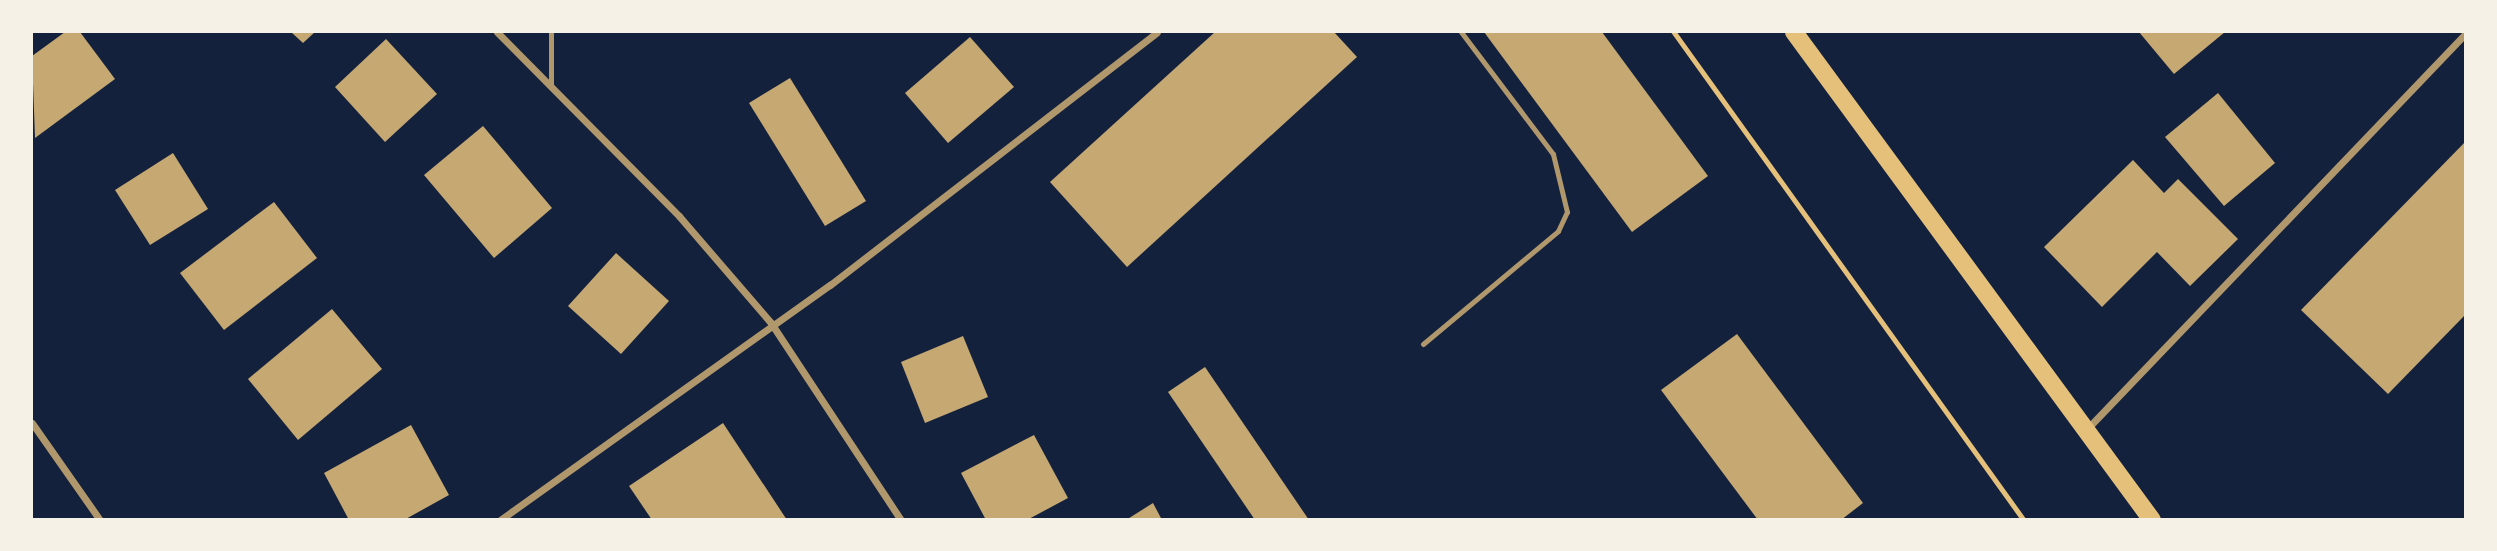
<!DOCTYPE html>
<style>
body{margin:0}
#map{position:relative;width:2497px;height:551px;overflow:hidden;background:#14213d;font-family:"Fira Sans",sans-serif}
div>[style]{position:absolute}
.building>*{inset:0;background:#c6a872}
.path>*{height:4.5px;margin:-2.25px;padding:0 2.25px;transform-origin:2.25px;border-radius:2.25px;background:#e5c07b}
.service>*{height:5px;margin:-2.5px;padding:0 2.5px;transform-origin:2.5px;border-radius:2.5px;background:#b1986c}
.minor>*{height:7px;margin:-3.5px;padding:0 3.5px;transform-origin:3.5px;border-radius:3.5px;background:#b1986c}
.primary>*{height:18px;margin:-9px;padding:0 9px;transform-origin:9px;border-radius:9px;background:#e5c07b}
span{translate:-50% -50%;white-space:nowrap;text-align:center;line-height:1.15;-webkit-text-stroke:5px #f6f1e7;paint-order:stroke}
.frame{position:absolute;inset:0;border:33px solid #f6f1e7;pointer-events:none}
</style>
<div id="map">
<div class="building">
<div style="clip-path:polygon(65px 32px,80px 32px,115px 79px,35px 138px,32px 56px)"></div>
<div style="clip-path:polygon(291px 32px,315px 32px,303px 43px)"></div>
<div style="clip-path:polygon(1215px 32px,1334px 32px,1357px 57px,1127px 267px,1050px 182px)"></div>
<div style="clip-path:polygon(1484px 32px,1602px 32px,1708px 176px,1632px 232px)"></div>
<div style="clip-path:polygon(2139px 32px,2225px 32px,2174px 74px)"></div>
<div style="clip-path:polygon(970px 37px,1014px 87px,948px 143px,905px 93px)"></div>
<div style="clip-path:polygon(386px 39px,437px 94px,385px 142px,335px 87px)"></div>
<div style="clip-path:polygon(790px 78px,866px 201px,825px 226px,749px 103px)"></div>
<div style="clip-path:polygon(2218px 93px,2275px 163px,2224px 206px,2165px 137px)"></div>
<div style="clip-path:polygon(483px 126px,552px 208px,494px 258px,424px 175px)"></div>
<div style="clip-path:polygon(2466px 141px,2466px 314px,2388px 394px,2301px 310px)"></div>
<div style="clip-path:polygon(173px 153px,208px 209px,150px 245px,115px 190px)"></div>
<div style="clip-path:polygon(2133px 160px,2164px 193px,2178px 179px,2238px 239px,2190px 286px,2157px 252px,2102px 307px,2044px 247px)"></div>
<div style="clip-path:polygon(274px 202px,317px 258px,224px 330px,180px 273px)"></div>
<div style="clip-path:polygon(616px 253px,669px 301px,621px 354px,568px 306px)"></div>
<div style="clip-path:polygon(332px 309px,382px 369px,298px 440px,248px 379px)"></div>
<div style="clip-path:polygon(1737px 334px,1863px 503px,1841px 520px,1758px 520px,1661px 390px)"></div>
<div style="clip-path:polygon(963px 336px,988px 397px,925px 423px,901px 362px)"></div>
<div style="clip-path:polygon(1205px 367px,1309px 520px,1255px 520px,1168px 392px)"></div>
<div style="clip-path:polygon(723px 423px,787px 520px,652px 520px,629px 486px)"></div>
<div style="clip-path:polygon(411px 425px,449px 495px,404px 520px,349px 520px,324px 473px)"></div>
<div style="clip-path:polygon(1034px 435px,1068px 498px,1027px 520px,986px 520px,961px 473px)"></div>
<div style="clip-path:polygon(1153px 503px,1162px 520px,1126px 520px)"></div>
</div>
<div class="path">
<div style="left:1674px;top:32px;width:601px;rotate:54.35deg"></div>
</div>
<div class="service">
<div style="left:551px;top:85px;width:53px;rotate:-90deg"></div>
<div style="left:1423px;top:344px;width:176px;rotate:-39.9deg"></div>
<div style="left:1558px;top:231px;width:21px;rotate:-65deg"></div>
<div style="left:1567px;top:212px;width:60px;rotate:-103.6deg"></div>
<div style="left:1553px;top:154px;width:153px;rotate:-127deg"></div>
</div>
<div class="minor">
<div style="left:497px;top:32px;width:259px;rotate:45.3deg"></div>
<div style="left:679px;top:216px;width:141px;rotate:49.3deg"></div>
<div style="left:771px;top:323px;width:236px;rotate:56.6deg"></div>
<div style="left:32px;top:423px;width:118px;rotate:55deg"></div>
<div style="left:2086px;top:430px;width:550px;rotate:-46.25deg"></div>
<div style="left:500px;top:520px;width:405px;rotate:-35.5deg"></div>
<div style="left:830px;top:285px;width:413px;rotate:-37.7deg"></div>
</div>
<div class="primary">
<div style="left:1794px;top:32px;width:605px;rotate:53.74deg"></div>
</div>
<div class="frame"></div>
</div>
